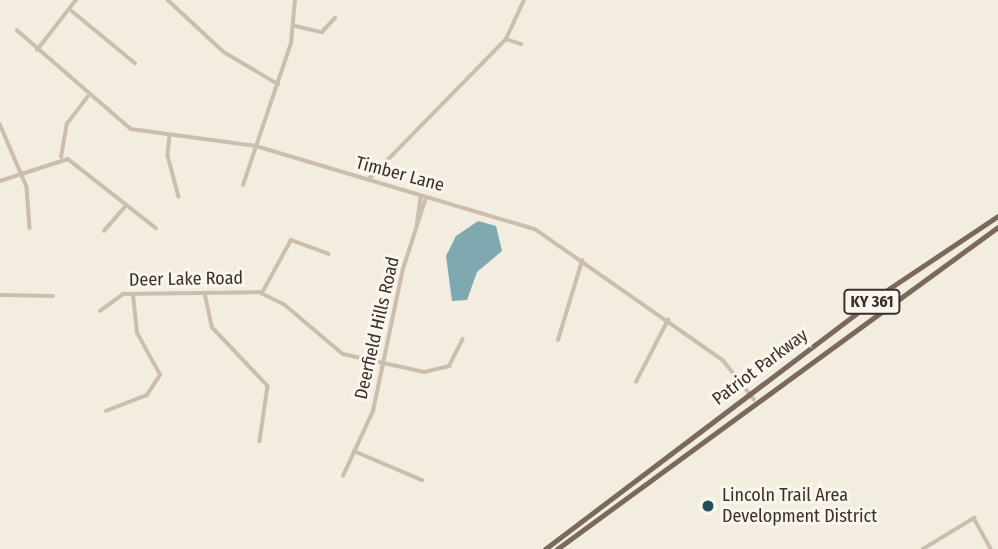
<!DOCTYPE html>
<style>
body{margin:0}
#map{position:relative;width:998px;height:549px;overflow:hidden;background:#f3ede0;font-family:"Fira Sans Condensed",sans-serif}
div>[style]{position:absolute}
.water>*{inset:0;background:#7fa8b0}
.minor>*{height:3.5px;margin:-1.75px;padding:0 1.75px;transform-origin:1.75px;border-radius:1.75px;background:#ccbeac}
.primary>*{height:5px;margin:-2.5px;padding:0 2.5px;transform-origin:2.5px;border-radius:2.5px;background:#7b6a5c}
.dots>*{width:19px;height:19px;translate:-50% -50%;box-sizing:border-box;border:4px solid #faf6ed;border-radius:50%}
span{translate:-50% -50%;white-space:nowrap;text-align:center;line-height:1.15;-webkit-text-stroke:6px #faf6ed;paint-order:stroke}
.shield-label span{padding:2px 5px;background:#faf6ed;border:2px solid;border-radius:5px;-webkit-text-stroke-width:0}
.shield-label{font-size:16px;color:#3a312b;font-weight:700}
.street-label{font-size:18px;color:#3a312b}
.poi-label{font-size:18px;color:#3a312b}
.left{translate:0 -50%;text-align:left}
</style>
<div id="map">
<div class="water">
<div style="clip-path:polygon(478px 221px,496px 226px,502px 251px,477px 272px,467px 300px,452px 301px,446px 256px,456px 236px)"></div>
</div>
<div class="minor">
<div style="left:168px;top:0;width:76px;rotate:42.9deg"></div>
<div style="left:224px;top:52px;width:63px;rotate:30.7deg"></div>
<div style="left:72px;top:11px;width:82px;rotate:39.5deg"></div>
<div style="left:295px;top:26px;width:28px;rotate:13deg"></div>
<div style="left:322px;top:32px;width:19px;rotate:-47deg"></div>
<div style="left:17px;top:30px;width:151px;rotate:41deg"></div>
<div style="left:131px;top:129px;width:126px;rotate:7.7deg"></div>
<div style="left:256px;top:146px;width:291px;rotate:16.6deg"></div>
<div style="left:535px;top:229px;width:229px;rotate:34.9deg"></div>
<div style="left:723px;top:360px;width:50px;rotate:51.5deg"></div>
<div style="left:506px;top:39px;width:16px;rotate:18deg"></div>
<div style="left:37px;top:50px;width:63px;rotate:-52deg"></div>
<div style="left:0;top:124px;width:69px;rotate:66.8deg"></div>
<div style="left:27px;top:187px;width:41px;rotate:85.8deg"></div>
<div style="left:170px;top:136px;width:20px;rotate:96deg"></div>
<div style="left:168px;top:156px;width:42px;rotate:75deg"></div>
<div style="left:61px;top:157px;width:34px;rotate:-80deg"></div>
<div style="left:67px;top:124px;width:34px;rotate:-53deg"></div>
<div style="left:368px;top:180px;width:197px;rotate:-45.6deg"></div>
<div style="left:506px;top:39px;width:43px;rotate:-65.2deg"></div>
<div style="left:0;top:181px;width:71px;rotate:-17.9deg"></div>
<div style="left:68px;top:159px;width:112px;rotate:38.1deg"></div>
<div style="left:243px;top:185px;width:150px;rotate:-71.3deg"></div>
<div style="left:291px;top:43px;width:43px;rotate:-84.7deg"></div>
<div style="left:417px;top:223px;width:27px;rotate:-82deg"></div>
<div style="left:104px;top:231px;width:33px;rotate:-49deg"></div>
<div style="left:205px;top:293px;width:35px;rotate:78deg"></div>
<div style="left:212px;top:327px;width:81px;rotate:46.5deg"></div>
<div style="left:268px;top:386px;width:56px;rotate:98.3deg"></div>
<div style="left:262px;top:293px;width:60px;rotate:-61.3deg"></div>
<div style="left:291px;top:240px;width:40px;rotate:20.2deg"></div>
<div style="left:0;top:295px;width:53px;rotate:1.1deg"></div>
<div style="left:100px;top:311px;width:29px;rotate:-36deg"></div>
<div style="left:123px;top:294px;width:136px;rotate:-0.8deg"></div>
<div style="left:259px;top:292px;width:28px;rotate:26deg"></div>
<div style="left:284px;top:304px;width:77px;rotate:40.3deg"></div>
<div style="left:343px;top:354px;width:83px;rotate:12.5deg"></div>
<div style="left:424px;top:372px;width:26px;rotate:-13deg"></div>
<div style="left:449px;top:366px;width:30px;rotate:-63deg"></div>
<div style="left:558px;top:340px;width:83px;rotate:-73.1deg"></div>
<div style="left:636px;top:382px;width:70px;rotate:-62.7deg"></div>
<div style="left:106px;top:411px;width:44px;rotate:-21.3deg"></div>
<div style="left:147px;top:395px;width:24px;rotate:-57deg"></div>
<div style="left:160px;top:375px;width:48px;rotate:-118.7deg"></div>
<div style="left:137px;top:333px;width:39px;rotate:-96deg"></div>
<div style="left:354px;top:451px;width:74px;rotate:23.1deg"></div>
<div style="left:343px;top:476px;width:72px;rotate:-65.2deg"></div>
<div style="left:373px;top:411px;width:145px;rotate:-78.1deg"></div>
<div style="left:403px;top:269px;width:75px;rotate:-72.1deg"></div>
<div style="left:923px;top:549px;width:60px;rotate:-31.3deg"></div>
<div style="left:974px;top:518px;width:35px;rotate:61deg"></div>
</div>
<div class="primary">
<div style="left:545px;top:549px;width:433px;rotate:-37.1deg"></div>
<div style="left:890px;top:288px;width:130px;rotate:-33.7deg"></div>
<div style="left:557px;top:549px;width:546px;rotate:-36.14deg"></div>
</div>
<div class="dots">
<div style="left:708px;top:506px;background:#20505c"></div>
</div>
<div class="shield-label">
<span style="left:872px;top:302px">KY 361</span>
</div>
<div class="street-label">
<span style="left:400px;top:174px;rotate:15deg">Timber Lane</span>
<span style="left:186px;top:279px;rotate:-1deg">Deer Lake Road</span>
<span style="left:377px;top:328px;rotate:-77deg">Deerfield Hills Road</span>
<span style="left:760px;top:367px;rotate:-37deg">Patriot Parkway</span>
</div>
<div class="poi-label">
<span class="left" style="left:722px;top:506px">Lincoln Trail Area<br>Development District</span>
</div>
</div>
